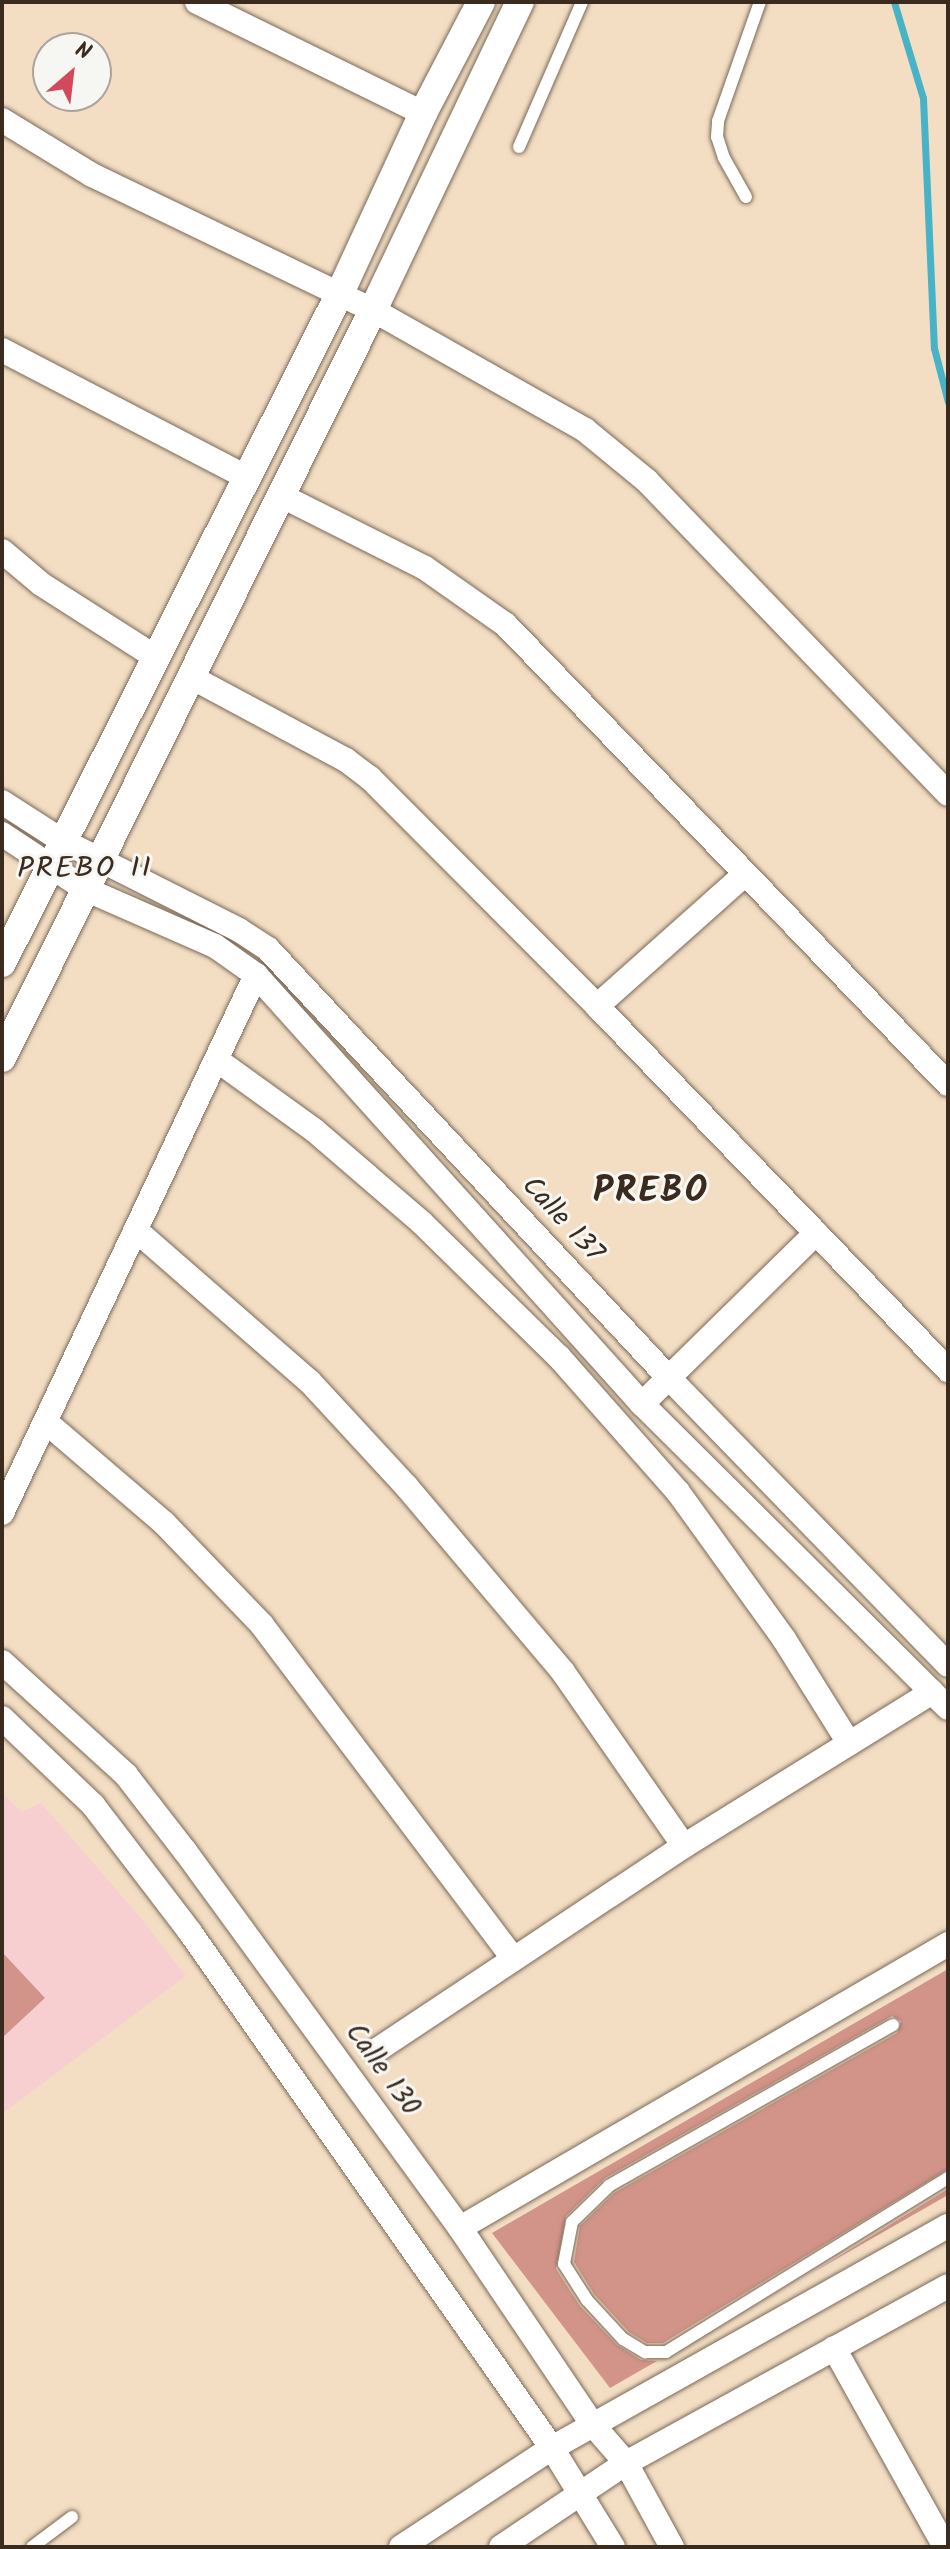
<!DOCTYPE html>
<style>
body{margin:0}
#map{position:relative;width:950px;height:2549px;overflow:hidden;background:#f3dec3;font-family:Kalam,sans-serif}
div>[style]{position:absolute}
.built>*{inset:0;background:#f7cfd1}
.stream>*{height:7px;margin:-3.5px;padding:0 3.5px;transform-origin:3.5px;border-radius:3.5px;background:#48b3c6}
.building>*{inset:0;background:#d29489}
.roads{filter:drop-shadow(0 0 2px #7b6958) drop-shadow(0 0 2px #7b6958)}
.service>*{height:12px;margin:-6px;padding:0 6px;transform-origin:6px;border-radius:6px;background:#fff}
.minor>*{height:24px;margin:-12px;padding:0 12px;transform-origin:12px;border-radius:12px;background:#fff}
.tertiary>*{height:28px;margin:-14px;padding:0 14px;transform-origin:14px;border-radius:14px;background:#fff}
span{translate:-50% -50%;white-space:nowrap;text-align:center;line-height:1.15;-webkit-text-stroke:6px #f6f6f2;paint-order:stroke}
.street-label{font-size:28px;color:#3b2a1e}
.neighbourhood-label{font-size:30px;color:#3b2a1e;letter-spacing:2px}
.district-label{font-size:36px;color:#3b2a1e;font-weight:700;letter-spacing:2px}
.frame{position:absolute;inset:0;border:4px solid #3b2a1e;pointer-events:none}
.north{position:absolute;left:32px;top:32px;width:80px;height:80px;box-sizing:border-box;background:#f6f6f2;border:2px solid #aba49d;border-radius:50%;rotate:28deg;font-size:22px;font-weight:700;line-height:32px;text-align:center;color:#3b2a1e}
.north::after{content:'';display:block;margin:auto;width:28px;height:36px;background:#d1495b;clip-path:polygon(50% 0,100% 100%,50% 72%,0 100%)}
</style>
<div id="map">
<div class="built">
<div style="clip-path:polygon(2px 1793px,22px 1812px,41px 1803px,136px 1912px,186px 1976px,2px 2114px)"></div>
</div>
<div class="stream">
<div style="left:894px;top:2px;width:100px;rotate:73.2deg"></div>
<div style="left:923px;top:98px;width:250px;rotate:87.5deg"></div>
<div style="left:934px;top:348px;width:56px;rotate:75.5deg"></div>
</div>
<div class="building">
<div style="clip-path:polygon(2px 1952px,45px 1998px,2px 2038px)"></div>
<div style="clip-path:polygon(948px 1969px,948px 2169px,663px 2343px,647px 2343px,629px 2332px,594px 2294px,574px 2262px,580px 2226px,614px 2193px,897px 2033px,901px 2021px,892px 2016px,605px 2178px,566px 2216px,556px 2269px,580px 2306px,617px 2345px,641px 2360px,657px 2361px,610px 2388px,492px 2233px)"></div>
<div style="clip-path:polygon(948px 2189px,948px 2195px,810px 2274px)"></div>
</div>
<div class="roads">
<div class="service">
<div style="left:519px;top:147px;width:158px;rotate:-66.5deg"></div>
<div style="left:746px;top:197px;width:45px;rotate:-119.4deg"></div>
<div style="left:724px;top:158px;width:22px;rotate:-108deg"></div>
<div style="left:717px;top:137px;width:16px;rotate:-86deg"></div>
<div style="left:718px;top:121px;width:126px;rotate:-70.6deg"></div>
<div style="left:893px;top:2025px;width:326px;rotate:150.5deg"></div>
<div style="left:609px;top:2186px;width:52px;rotate:135.8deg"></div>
<div style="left:572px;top:2222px;width:43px;rotate:100.8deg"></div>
<div style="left:564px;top:2264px;width:43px;rotate:57.4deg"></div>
<div style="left:587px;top:2300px;width:53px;rotate:47.3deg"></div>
<div style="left:623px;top:2339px;width:26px;rotate:31deg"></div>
<div style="left:645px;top:2352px;width:21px"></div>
<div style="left:666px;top:2352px;width:331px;rotate:-31.7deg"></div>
<div style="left:32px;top:2547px;width:50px;rotate:-36.9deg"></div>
</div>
<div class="minor">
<div style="left:197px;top:2px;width:252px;rotate:26.2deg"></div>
<div style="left:2px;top:120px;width:105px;rotate:31.4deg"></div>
<div style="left:92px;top:175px;width:312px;rotate:25.7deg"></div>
<div style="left:373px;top:310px;width:244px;rotate:29.5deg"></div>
<div style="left:585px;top:430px;width:80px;rotate:39.4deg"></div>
<div style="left:647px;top:481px;width:434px;rotate:46.1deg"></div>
<div style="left:2px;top:350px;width:277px;rotate:27.5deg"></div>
<div style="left:280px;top:495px;width:162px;rotate:26.7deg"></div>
<div style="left:425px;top:568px;width:99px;rotate:35.1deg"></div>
<div style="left:506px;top:625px;width:637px;rotate:46.08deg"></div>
<div style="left:2px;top:551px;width:51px;rotate:40.2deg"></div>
<div style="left:41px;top:584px;width:135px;rotate:32.6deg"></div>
<div style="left:191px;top:677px;width:176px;rotate:28.2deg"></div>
<div style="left:346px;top:760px;width:30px;rotate:37deg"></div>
<div style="left:370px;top:778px;width:322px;rotate:45.1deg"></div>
<div style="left:597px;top:1006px;width:506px;rotate:46.04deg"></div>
<div style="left:2px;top:802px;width:70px;rotate:32.8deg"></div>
<div style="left:61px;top:840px;width:199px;rotate:26.8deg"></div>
<div style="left:239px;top:930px;width:35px;rotate:33deg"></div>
<div style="left:268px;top:949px;width:587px;rotate:46.93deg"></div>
<div style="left:669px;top:1378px;width:400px;rotate:45.8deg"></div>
<div style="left:2px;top:834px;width:100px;rotate:33.5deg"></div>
<div style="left:85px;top:889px;width:142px;rotate:23.7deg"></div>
<div style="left:215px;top:946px;width:50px;rotate:35.3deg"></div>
<div style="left:256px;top:975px;width:577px;rotate:48.02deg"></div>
<div style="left:642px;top:1404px;width:431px;rotate:44.8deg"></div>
<div style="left:597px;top:1006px;width:197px;rotate:-41.7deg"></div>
<div style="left:217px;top:1060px;width:120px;rotate:35.8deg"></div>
<div style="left:314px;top:1130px;width:143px;rotate:40.7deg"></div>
<div style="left:422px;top:1223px;width:192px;rotate:44.4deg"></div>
<div style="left:559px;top:1357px;width:180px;rotate:48.6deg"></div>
<div style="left:678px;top:1492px;width:181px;rotate:54.2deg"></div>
<div style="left:784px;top:1639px;width:123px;rotate:58deg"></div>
<div style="left:138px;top:1232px;width:228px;rotate:41.1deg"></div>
<div style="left:310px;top:1382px;width:142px;rotate:47.3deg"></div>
<div style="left:406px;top:1486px;width:243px;rotate:49.8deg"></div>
<div style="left:563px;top:1672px;width:212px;rotate:55.2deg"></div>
<div style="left:642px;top:1404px;width:244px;rotate:-44.5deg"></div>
<div style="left:47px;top:1423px;width:154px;rotate:40.5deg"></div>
<div style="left:164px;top:1523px;width:141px;rotate:46.1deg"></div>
<div style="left:262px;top:1625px;width:417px;rotate:53deg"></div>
<div style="left:2px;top:1513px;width:595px;rotate:-64.73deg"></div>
<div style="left:2px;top:1662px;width:168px;rotate:42.3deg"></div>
<div style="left:126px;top:1775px;width:96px;rotate:52.2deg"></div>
<div style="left:185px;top:1851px;width:467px;rotate:53.9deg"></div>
<div style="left:460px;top:2228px;width:238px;rotate:56deg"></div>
<div style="left:593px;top:2425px;width:50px;rotate:49deg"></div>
<div style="left:626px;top:2463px;width:96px;rotate:61.3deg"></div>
<div style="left:2px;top:1718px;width:126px;rotate:43.7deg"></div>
<div style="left:93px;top:1805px;width:160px;rotate:52.6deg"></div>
<div style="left:190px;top:1932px;width:630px;rotate:54.95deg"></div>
<div style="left:552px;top:2448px;width:116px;rotate:58.4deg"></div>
<div style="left:377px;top:2050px;width:369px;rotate:-33.6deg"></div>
<div style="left:684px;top:1846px;width:292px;rotate:-31.8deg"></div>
<div style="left:460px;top:2228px;width:565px;rotate:-30.2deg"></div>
<div style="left:834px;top:2348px;width:228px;rotate:60.8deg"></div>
<div style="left:401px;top:2547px;width:181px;rotate:-33.3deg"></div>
<div style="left:552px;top:2448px;width:454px;rotate:-29.3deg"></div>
<div style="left:501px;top:2547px;width:151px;rotate:-33.9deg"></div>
<div style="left:626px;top:2463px;width:367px;rotate:-28.8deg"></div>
</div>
<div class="tertiary">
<div style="left:2px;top:963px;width:750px;rotate:-63.23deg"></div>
<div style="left:340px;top:293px;width:198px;rotate:-65.2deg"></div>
<div style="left:423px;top:113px;width:125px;rotate:-62.4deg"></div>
<div style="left:2px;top:1058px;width:835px;rotate:-63.62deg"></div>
<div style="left:373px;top:310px;width:341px;rotate:-64.5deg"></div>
</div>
</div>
<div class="street-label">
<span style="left:562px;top:1220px;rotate:47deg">Calle 137</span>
<span style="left:382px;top:2070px;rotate:54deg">Calle 130</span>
</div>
<div class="neighbourhood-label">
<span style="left:85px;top:869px">PREBO II</span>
</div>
<div class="district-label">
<span style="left:651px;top:1192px">PREBO</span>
</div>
<div class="frame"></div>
<div class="north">N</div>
</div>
